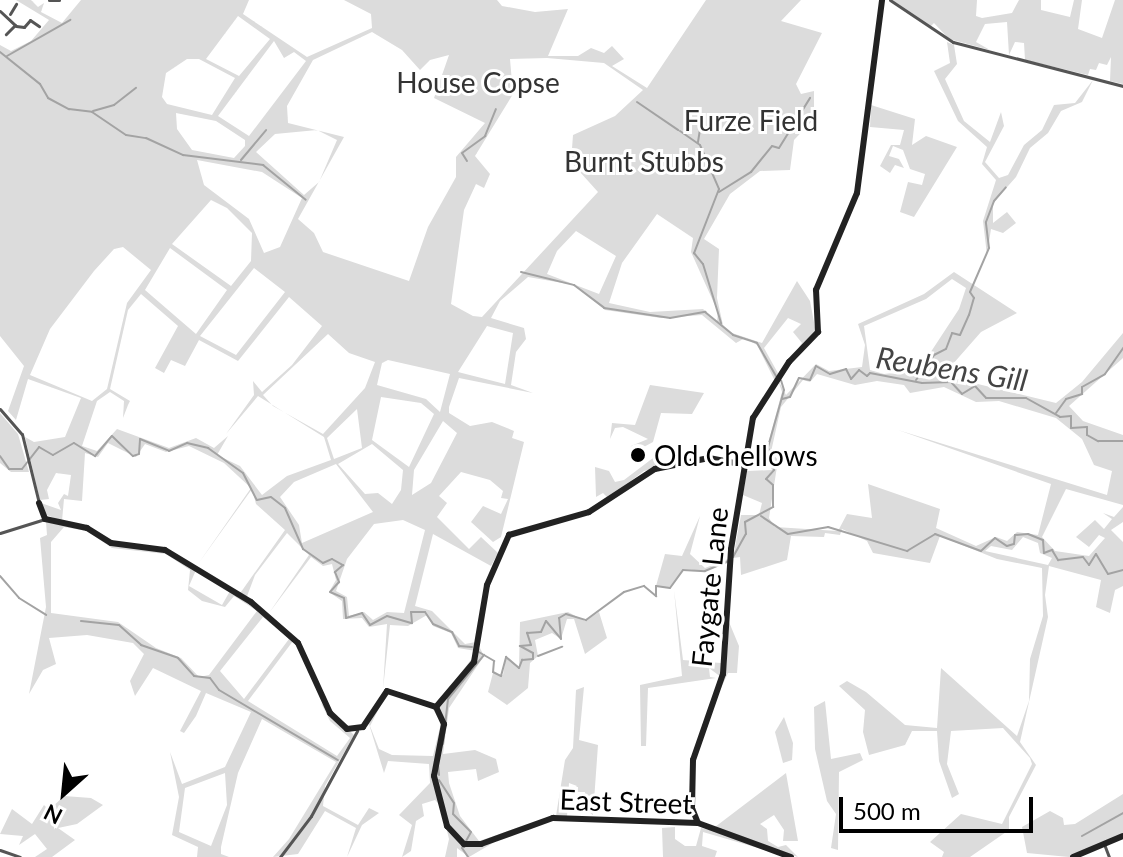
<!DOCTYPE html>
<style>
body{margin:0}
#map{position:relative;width:1123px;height:857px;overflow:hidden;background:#fff;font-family:Lato,sans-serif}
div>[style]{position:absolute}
.green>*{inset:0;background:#dcdcdc}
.stream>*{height:2px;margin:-1px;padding:0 1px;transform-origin:1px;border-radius:1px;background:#a3a3a3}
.street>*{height:3px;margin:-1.5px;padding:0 1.5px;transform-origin:1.5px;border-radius:1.5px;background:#555}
.secondary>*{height:6px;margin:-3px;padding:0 3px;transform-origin:3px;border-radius:3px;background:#222}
.dots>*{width:22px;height:22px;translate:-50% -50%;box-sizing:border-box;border:4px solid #fff;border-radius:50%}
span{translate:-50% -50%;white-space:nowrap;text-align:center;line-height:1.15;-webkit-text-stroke:6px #fff;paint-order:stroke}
.park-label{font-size:28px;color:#333}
.poi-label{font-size:28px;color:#000}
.left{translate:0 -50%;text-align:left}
.street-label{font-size:28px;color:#000}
.water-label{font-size:30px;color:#444;font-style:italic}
.north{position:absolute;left:24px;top:753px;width:80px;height:80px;-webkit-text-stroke:6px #fff;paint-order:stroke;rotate:207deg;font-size:22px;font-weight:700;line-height:32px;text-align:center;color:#000}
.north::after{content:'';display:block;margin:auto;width:28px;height:36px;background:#000;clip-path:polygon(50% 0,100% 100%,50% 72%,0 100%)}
.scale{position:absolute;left:839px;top:797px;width:194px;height:36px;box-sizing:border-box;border:4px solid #000;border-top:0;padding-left:10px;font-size:24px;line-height:28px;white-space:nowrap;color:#000;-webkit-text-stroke:6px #fff;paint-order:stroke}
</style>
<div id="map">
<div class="green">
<div style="clip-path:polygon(evenodd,16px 0,31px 0,38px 7px,44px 3px,41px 12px,62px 23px,81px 0,249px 0,243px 14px,307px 57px,372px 28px,371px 14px,344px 0,497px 0,502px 6px,535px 12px,568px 9px,548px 56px,578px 56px,591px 48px,604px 53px,612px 46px,624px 59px,612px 66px,647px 88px,706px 0,801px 0,781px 21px,822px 33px,796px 84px,801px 94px,814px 91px,814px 119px,794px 140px,790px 170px,760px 171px,730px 194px,704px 239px,719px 249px,717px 298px,723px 325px,732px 333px,762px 343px,797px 281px,810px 301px,816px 333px,795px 353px,802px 343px,793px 332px,801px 324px,788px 318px,764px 348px,779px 375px,775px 381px,757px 345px,745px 338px,736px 343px,702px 315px,661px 318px,605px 310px,574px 285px,528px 277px,500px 301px,491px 318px,524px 328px,526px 339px,516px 352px,511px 385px,533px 393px,459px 378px,449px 407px,449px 413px,470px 426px,492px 422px,514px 431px,512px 438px,524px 442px,501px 537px,493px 542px,471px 522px,483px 506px,501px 514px,508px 499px,501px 498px,503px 491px,490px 480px,461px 472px,439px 496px,447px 503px,437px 517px,469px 549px,481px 537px,498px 553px,491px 566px,433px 534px,415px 606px,432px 611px,465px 644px,476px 642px,476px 651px,458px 648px,451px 633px,433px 626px,427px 615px,408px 626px,390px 625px,383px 689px,387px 624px,369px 627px,362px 618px,343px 619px,342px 601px,329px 592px,336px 580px,332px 564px,323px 566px,311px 557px,269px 613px,309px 555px,287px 533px,255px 575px,246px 599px,293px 641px,248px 701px,337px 756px,350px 738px,330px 721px,321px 703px,354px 735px,325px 786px,323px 806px,358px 825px,369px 808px,379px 813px,362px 825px,347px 857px,356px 828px,325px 811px,298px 854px,273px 857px,289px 839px,336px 762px,262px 719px,238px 773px,221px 847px,221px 854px,229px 857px,197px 857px,198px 847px,172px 835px,179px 797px,170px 752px,182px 784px,225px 767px,251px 712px,206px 693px,196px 716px,184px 733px,180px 731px,201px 691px,153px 668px,135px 696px,130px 681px,144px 654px,133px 643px,87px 635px,49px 638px,56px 664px,43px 670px,29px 694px,46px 607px,40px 538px,47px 535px,46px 522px,87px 530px,103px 541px,160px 551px,196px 570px,189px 586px,222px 605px,230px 591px,241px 592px,285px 530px,256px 504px,252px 489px,198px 564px,251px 488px,224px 463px,189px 446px,166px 452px,145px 444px,136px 457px,108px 443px,98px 457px,85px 453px,82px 501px,64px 499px,62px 521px,44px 514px,41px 503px,61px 510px,58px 503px,64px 494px,68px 496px,71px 475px,56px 473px,47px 490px,49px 499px,40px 500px,25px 437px,34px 442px,65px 437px,81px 398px,28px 379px,16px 420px,8px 411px,24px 366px,0 336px,0 45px,11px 51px,31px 41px,49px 20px,16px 0,238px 16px,270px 39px,239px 76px,206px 59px,238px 16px,16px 0,372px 32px,402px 50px,420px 70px,430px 60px,449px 55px,434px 98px,485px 123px,456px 157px,456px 177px,428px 227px,409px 281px,323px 252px,314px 233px,298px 219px,344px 137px,288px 123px,287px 106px,313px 60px,372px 32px,16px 0,274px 41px,284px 58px,294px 52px,306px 61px,249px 136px,218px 116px,274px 41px,16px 0,547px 58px,604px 63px,643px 90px,615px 116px,573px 135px,571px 162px,598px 192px,482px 317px,473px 316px,451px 304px,464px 210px,476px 184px,484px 188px,490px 174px,475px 156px,513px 94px,510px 59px,547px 58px,16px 0,187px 59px,199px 59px,235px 78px,212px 115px,167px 104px,162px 97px,166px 73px,187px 59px,16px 0,176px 113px,216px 121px,245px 140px,245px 146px,234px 158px,192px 150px,177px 129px,176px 113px,16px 0,317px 130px,337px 140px,319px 182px,304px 195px,256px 152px,275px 134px,317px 130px,16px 0,197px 160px,262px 172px,302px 198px,280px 247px,264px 253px,249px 219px,204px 185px,197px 160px,16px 0,211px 200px,227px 208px,252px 233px,251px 261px,231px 286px,172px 244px,211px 200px,16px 0,657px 214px,693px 238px,691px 252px,718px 312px,717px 322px,703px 309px,650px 312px,609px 303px,622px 263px,657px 214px,16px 0,576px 231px,616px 256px,599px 294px,547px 274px,557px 251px,576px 231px,16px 0,123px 247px,151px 270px,127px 303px,107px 389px,92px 401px,30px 375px,50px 329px,94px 271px,114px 249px,123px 247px,16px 0,170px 248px,227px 290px,196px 334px,145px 290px,170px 248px,16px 0,254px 268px,285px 292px,236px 355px,200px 336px,254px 268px,16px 0,141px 294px,178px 326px,155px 368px,164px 373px,171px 360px,185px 366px,199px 340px,238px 361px,289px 297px,322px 326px,292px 365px,262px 392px,253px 381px,254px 395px,226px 434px,258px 396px,324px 437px,331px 460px,287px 476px,262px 495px,240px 466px,217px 455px,228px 436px,214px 448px,196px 438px,169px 448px,117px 429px,97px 451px,82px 446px,97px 401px,110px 392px,124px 401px,123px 418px,128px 405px,130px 401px,110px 389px,128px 310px,141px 294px,16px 0,487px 326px,513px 333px,505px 384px,458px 372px,487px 326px,16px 0,328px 334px,349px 353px,375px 362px,365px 388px,323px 434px,273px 406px,263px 395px,328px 334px,16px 0,388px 360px,450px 374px,440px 412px,426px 399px,377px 385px,382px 363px,388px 360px,16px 0,381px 397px,421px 403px,434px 414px,409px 467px,372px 440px,381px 397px,16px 0,357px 409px,362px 448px,334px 459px,327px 438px,357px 409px,16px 0,443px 421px,457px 433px,431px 483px,412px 495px,414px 470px,443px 421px,16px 0,372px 444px,403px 470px,401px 490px,392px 504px,378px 493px,365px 494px,338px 464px,372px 444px,16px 0,336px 464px,373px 512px,302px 543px,299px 525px,280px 497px,294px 482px,336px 464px,16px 0,403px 520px,425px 530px,404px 613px,387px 612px,373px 620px,364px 612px,349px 616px,347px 597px,336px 591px,347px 559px,374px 524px,403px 520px,16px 0,64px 527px,87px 531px,112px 548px,166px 554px,190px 570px,188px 590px,202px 601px,225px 607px,234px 596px,257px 611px,209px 675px,199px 677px,181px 658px,156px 648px,118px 622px,51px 613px,51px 542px,64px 527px,16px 0,263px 617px,289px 639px,244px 699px,220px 671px,263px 617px,16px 0,225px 773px,227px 805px,211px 846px,179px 832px,185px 788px,225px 773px)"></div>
<div style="clip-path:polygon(892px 0,977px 0,976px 16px,982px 18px,1012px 13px,1019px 0,1041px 0,1041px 10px,1070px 17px,1074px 0,1082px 0,1078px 29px,1102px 38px,1115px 0,1123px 0,1123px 84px,1110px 81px,1111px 57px,1107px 65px,1099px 63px,1096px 70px,1090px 69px,1088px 75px,1025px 60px,1024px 43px,1015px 42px,1009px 55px,1007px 22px,985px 24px,976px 42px,990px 50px,949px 39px,934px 23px,930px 27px)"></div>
<div style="clip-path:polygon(947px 42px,954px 45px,957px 64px,945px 79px,964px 121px,990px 142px,1001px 112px,1004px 126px,985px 162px,999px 178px,1008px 175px,1024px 145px,1042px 130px,1054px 105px,1075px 103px,1093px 80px,1082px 102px,1061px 111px,1048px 133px,1030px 148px,1016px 177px,993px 203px,993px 223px,1007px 212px,1016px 223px,1003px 233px,991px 229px,987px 255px,983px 221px,996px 180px,982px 164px,987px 147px,958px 121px,934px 71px,950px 63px)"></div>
<div style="clip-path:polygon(871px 105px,915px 119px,912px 145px,926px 136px,957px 147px,914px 217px,900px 212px,908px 182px,922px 185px,925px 174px,910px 169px,903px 150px,893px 146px,889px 156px,899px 159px,904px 168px,895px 165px,890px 173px,880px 166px,891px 145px,900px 145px,904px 130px,870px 127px)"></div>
<div style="clip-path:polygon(evenodd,954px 272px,1017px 313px,981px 332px,945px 373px,949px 377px,1056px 403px,1082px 382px,1123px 333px,1123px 358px,1069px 406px,1083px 421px,1123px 435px,1123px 505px,1066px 489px,1042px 537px,1055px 551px,1089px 556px,1105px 538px,1099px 535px,1089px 547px,1076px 537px,1095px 520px,1104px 529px,1112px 519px,1103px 513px,1114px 517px,1123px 507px,1123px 522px,1111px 530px,1123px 542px,1123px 586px,1115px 590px,1110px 613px,1096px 607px,1101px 580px,1049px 566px,1045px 595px,1048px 617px,1020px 742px,1036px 765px,1009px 817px,1009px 830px,970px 857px,942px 857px,944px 852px,930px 842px,961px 814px,1002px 824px,1032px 764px,1030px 758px,1003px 728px,951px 731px,947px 764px,959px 794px,952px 798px,939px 761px,937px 731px,912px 731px,905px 745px,869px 755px,863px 732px,865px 710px,839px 686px,847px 681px,866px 692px,905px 725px,937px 728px,941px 668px,1017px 736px,1029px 701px,1030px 659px,1043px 616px,1042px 568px,997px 559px,940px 536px,930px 563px,873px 553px,867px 541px,842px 529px,840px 535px,825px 533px,824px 537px,791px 536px,787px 560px,741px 575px,740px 557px,733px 558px,741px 515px,759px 515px,762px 503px,743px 495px,747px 471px,772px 470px,765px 455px,782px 392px,778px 380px,786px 395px,816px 364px,829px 371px,862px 367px,865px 345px,858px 324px,924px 294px,954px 272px,952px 279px,966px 288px,959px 309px,919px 370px,884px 374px,870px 370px,864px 326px,926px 299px,952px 279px,954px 272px,817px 374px,855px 385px,877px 381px,904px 385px,910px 393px,944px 387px,976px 402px,999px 401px,1056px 418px,1082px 439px,1094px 465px,1112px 471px,1107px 495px,898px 430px,1051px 484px,1038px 535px,1017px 532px,1007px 541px,996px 537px,976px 546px,936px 528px,940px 509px,868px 484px,872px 518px,847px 514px,838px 531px,775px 527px,769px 518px,778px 460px,771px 452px,781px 407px,803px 380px,810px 382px,817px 374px,954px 272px,1023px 537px,1038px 543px,1040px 553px,1052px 558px,1048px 565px,985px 551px,991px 546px,1012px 550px,1023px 537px)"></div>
<div style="clip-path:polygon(650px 385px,704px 393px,692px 414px,661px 413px,653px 442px,629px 455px,631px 446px,648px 439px,623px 427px,615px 428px,610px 439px,612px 423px,635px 425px)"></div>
<div style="clip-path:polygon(0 413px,18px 434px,29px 472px,11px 472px,0 463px)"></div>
<div style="clip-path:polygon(657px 455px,663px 461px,688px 460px,644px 471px,608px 498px,603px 493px,596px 497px,595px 467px,609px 471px,615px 482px,624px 480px)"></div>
<div style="clip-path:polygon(700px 516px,690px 554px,705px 568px,728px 559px,728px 563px,705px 571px,684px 569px,670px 588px,656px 586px,665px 554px,682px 556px)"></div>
<div style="clip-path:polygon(674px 590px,683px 660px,721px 663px,721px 677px,709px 668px,710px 677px,716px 678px,648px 688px,646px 746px,641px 746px,640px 685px,682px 676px)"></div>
<div style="clip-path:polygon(568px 612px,585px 621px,599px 612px,607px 638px,585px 654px,574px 619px,567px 619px,561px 639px,552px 633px,535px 640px,538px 656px,530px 663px,528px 688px,507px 705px,488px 692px,493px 673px,503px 675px,506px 657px,519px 667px,520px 622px)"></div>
<div style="clip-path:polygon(729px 622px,739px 646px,737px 673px,728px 673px,710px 712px,726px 669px)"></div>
<div style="clip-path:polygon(480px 648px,484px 656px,449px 708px,443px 754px,475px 750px,496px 759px,499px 772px,478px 781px,476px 769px,448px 772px,449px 783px,460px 816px,479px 841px,522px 826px,469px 857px,457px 848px,457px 857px,445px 857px,449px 839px,441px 806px,435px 800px,422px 804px,424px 816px,416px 821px,411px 851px,402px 857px,412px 825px,399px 815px,430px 783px,429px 764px,388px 761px,384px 773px,369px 724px,387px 693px,370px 726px,379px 749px,392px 755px,433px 756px,441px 723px,433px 709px)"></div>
<div style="clip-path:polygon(584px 687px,579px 740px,598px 745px,593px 815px,583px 808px,585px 792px,571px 792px,577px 786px,569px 783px,567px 817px,556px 816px,565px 760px,573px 748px,576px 690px)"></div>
<div style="clip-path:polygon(825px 701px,831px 759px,860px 753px,863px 760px,839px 772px,838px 850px,831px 848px,836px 814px,827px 801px,815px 749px,814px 707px)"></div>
<div style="clip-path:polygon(784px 717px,793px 743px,792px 760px,783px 763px,775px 732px)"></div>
<div style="clip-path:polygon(786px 773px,798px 841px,783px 841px,784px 830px,774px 815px,760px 824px,767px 829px,768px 841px,778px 847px,786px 845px,798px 857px,715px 827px)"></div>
<div style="clip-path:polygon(1123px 794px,1123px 835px,1069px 857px,1027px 853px,1022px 827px,1050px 811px,1063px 818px,1064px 825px,1075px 824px)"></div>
<div style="clip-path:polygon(64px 796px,91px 798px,103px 805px,77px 824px,58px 828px,75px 840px,52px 857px,35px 857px,47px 849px,35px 834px,19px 845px,23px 836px,0 834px,12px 809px,32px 824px,44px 805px,49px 810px)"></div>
<div style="clip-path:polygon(675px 827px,675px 839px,685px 846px,696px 846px,701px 828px,747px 839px,789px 857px,703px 832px,702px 846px,717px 851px,715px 857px,663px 857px,662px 828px)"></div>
</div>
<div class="stream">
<div style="left:0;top:52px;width:51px;rotate:38.7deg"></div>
<div style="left:40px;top:84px;width:16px;rotate:60deg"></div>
<div style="left:48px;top:98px;width:24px;rotate:28deg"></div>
<div style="left:69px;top:109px;width:23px;rotate:7deg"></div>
<div style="left:92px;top:112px;width:41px;rotate:34.1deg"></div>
<div style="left:126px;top:135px;width:20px;rotate:9deg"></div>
<div style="left:146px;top:138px;width:41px;rotate:24.7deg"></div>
<div style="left:183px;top:155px;width:81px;rotate:7.1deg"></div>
<div style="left:263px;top:165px;width:55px;rotate:39.1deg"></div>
<div style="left:7px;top:56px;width:73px;rotate:-29.7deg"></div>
<div style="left:637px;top:102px;width:50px;rotate:34.3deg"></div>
<div style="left:93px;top:111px;width:22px;rotate:-16deg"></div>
<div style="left:114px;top:105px;width:28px;rotate:-38deg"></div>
<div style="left:680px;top:131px;width:24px;rotate:35deg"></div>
<div style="left:700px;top:145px;width:48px;rotate:66.6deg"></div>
<div style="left:719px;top:189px;width:69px;rotate:111.3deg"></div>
<div style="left:694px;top:253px;width:14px;rotate:51deg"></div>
<div style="left:703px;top:264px;width:62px;rotate:73deg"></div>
<div style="left:698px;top:142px;width:25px;rotate:-81deg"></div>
<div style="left:241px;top:160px;width:39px;rotate:-50deg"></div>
<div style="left:467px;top:161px;width:9px;rotate:-122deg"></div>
<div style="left:462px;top:153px;width:29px;rotate:-36deg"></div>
<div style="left:485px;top:136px;width:29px;rotate:-68deg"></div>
<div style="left:719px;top:192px;width:38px;rotate:-32deg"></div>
<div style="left:751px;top:172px;width:33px;rotate:-51deg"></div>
<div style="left:772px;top:146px;width:7px;rotate:16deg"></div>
<div style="left:779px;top:148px;width:59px;rotate:-58.2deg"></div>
<div style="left:521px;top:272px;width:55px;rotate:13.8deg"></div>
<div style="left:574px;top:285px;width:38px;rotate:37deg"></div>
<div style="left:604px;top:308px;width:67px;rotate:8.6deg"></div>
<div style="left:670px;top:318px;width:36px;rotate:-10deg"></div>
<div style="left:705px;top:312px;width:36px;rotate:39deg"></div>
<div style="left:733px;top:335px;width:25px;rotate:18deg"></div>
<div style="left:757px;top:343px;width:38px;rotate:60deg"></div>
<div style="left:916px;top:380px;width:31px;rotate:-54deg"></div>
<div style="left:934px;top:355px;width:13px;rotate:-27deg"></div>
<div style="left:946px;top:349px;width:17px;rotate:-69deg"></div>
<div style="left:952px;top:333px;width:8px;rotate:14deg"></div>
<div style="left:960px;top:335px;width:22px;rotate:-66deg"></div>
<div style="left:969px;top:315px;width:18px;rotate:-74deg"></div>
<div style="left:974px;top:298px;width:7px;rotate:-124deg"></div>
<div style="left:970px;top:292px;width:48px;rotate:-66.6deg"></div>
<div style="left:989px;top:248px;width:26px;rotate:-97deg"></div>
<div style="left:986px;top:222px;width:22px;rotate:-69deg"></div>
<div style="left:994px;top:201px;width:18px;rotate:-49deg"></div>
<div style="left:782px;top:399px;width:8px;rotate:-14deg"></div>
<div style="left:790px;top:397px;width:21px;rotate:-65deg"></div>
<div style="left:799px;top:378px;width:11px;rotate:10deg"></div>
<div style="left:810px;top:380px;width:15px;rotate:-67deg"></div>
<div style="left:816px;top:366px;width:16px;rotate:30deg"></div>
<div style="left:830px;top:374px;width:17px;rotate:-17deg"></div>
<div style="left:846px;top:369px;width:11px;rotate:63deg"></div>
<div style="left:851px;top:379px;width:12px;rotate:-48deg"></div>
<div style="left:859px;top:370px;width:10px;rotate:37deg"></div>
<div style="left:867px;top:376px;width:4px;rotate:-45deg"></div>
<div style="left:870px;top:373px;width:53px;rotate:10.9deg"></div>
<div style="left:922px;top:383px;width:29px;rotate:-2deg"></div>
<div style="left:951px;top:382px;width:16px;rotate:47deg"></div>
<div style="left:962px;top:394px;width:15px;rotate:-32deg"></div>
<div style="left:975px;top:386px;width:16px;rotate:47deg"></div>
<div style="left:986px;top:398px;width:40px"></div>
<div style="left:1026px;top:398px;width:39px;rotate:29deg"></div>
<div style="left:1060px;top:417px;width:11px;rotate:-5deg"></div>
<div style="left:1071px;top:416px;width:12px;rotate:90deg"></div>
<div style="left:1071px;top:428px;width:16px;rotate:-4deg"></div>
<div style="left:1087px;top:427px;width:8px;rotate:90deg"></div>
<div style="left:1087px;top:435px;width:13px;rotate:29deg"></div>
<div style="left:1098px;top:441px;width:25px"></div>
<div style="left:1056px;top:413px;width:17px;rotate:-54deg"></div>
<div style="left:1066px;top:399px;width:17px;rotate:-17deg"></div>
<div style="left:1082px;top:394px;width:7px;rotate:-90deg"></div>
<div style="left:1082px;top:387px;width:26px;rotate:-29deg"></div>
<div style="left:1105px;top:374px;width:32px;rotate:-55deg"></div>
<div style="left:0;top:456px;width:16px;rotate:55deg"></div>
<div style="left:9px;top:469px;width:13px"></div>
<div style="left:22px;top:469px;width:28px;rotate:-52deg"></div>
<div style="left:39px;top:447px;width:16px;rotate:30deg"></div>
<div style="left:53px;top:455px;width:24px;rotate:-30deg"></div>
<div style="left:74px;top:443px;width:25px;rotate:32deg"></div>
<div style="left:95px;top:456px;width:26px;rotate:-50deg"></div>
<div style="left:112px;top:436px;width:29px;rotate:44deg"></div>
<div style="left:133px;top:456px;width:6px;rotate:-18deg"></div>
<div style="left:139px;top:454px;width:15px;rotate:-86deg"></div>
<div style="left:140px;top:439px;width:31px;rotate:22deg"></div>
<div style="left:169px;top:451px;width:20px;rotate:-24deg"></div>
<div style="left:187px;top:443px;width:22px;rotate:13deg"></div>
<div style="left:208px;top:448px;width:43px;rotate:35.5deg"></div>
<div style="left:243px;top:473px;width:30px;rotate:63deg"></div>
<div style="left:257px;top:500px;width:14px;rotate:-12deg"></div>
<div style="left:271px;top:497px;width:18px;rotate:38deg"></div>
<div style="left:285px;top:508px;width:45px;rotate:66.3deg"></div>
<div style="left:303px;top:549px;width:24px;rotate:35deg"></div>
<div style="left:323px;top:563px;width:10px;rotate:-24deg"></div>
<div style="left:332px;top:559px;width:13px;rotate:29deg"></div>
<div style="left:343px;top:565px;width:11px;rotate:139deg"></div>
<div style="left:335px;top:572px;width:11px;rotate:68deg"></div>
<div style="left:339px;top:582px;width:13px;rotate:132deg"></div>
<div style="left:330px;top:592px;width:15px;rotate:23deg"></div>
<div style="left:344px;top:598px;width:20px;rotate:84deg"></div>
<div style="left:346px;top:618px;width:17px;rotate:-17deg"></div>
<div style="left:362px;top:613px;width:14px;rotate:56deg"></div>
<div style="left:370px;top:625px;width:19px;rotate:-28deg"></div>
<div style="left:387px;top:616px;width:26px;rotate:16deg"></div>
<div style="left:412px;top:623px;width:11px;rotate:-95deg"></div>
<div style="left:411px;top:612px;width:14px"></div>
<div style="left:425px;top:612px;width:14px;rotate:56deg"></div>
<div style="left:433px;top:624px;width:21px;rotate:23deg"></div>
<div style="left:452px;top:632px;width:16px;rotate:63deg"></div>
<div style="left:459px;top:646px;width:13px;rotate:4deg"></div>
<div style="left:761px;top:516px;width:32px;rotate:34deg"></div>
<div style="left:788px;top:534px;width:41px;rotate:-9.9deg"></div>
<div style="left:828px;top:527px;width:83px;rotate:16.9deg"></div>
<div style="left:907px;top:551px;width:33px;rotate:-31deg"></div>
<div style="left:935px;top:534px;width:49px;rotate:20.3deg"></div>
<div style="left:981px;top:551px;width:19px;rotate:-43deg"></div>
<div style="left:995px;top:538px;width:14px;rotate:34deg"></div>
<div style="left:1007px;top:546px;width:7px;rotate:-16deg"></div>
<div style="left:1014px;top:544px;width:9px;rotate:-84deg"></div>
<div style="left:1015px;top:535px;width:13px;rotate:-4deg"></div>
<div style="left:1028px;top:534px;width:16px;rotate:22deg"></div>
<div style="left:1043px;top:540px;width:13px;rotate:86deg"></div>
<div style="left:1044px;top:553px;width:9px;rotate:-21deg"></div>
<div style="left:1052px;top:550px;width:12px;rotate:59deg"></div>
<div style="left:1058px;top:560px;width:25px;rotate:-7deg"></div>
<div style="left:1083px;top:557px;width:10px;rotate:53deg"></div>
<div style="left:1089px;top:565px;width:13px;rotate:-58deg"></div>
<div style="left:1096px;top:554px;width:23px;rotate:59deg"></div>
<div style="left:1108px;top:574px;width:16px;rotate:-15deg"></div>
<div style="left:733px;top:557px;width:26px;rotate:-61deg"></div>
<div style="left:746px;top:534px;width:12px;rotate:-95deg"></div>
<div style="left:745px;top:522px;width:32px;rotate:-28deg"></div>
<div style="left:773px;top:507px;width:22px;rotate:-90deg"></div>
<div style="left:773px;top:485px;width:9px;rotate:-139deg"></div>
<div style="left:766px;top:479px;width:12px;rotate:-48deg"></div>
<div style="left:774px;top:470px;width:24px;rotate:-105deg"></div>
<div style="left:768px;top:447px;width:59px;rotate:-74.3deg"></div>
<div style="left:784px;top:390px;width:10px;rotate:-107deg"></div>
<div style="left:0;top:576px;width:29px;rotate:49deg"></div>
<div style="left:19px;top:598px;width:32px;rotate:32deg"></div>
<div style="left:81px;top:621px;width:38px;rotate:6deg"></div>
<div style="left:119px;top:625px;width:30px;rotate:42deg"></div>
<div style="left:141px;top:645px;width:39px;rotate:19deg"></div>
<div style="left:178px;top:658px;width:24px;rotate:48deg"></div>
<div style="left:194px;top:676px;width:16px;rotate:7deg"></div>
<div style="left:210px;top:678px;width:15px;rotate:53deg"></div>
<div style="left:219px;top:690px;width:138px;rotate:30.5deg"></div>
<div style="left:477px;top:651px;width:20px;rotate:30deg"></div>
<div style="left:494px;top:661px;width:11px;rotate:95deg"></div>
<div style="left:493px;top:672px;width:9px;rotate:27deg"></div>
<div style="left:501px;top:676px;width:20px;rotate:-75deg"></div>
<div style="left:506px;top:657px;width:17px;rotate:40deg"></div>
<div style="left:519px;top:668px;width:9px;rotate:-69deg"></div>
<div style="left:522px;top:660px;width:11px;rotate:-5deg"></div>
<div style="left:533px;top:659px;width:6px;rotate:-90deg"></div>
<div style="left:533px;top:653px;width:15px;rotate:-152deg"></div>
<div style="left:520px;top:646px;width:11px;rotate:-5deg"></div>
<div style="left:531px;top:645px;width:13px;rotate:-108deg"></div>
<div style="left:527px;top:633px;width:14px;rotate:-4deg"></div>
<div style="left:541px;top:632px;width:12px;rotate:-66deg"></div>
<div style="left:546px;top:621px;width:23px;rotate:50deg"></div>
<div style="left:561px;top:639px;width:21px;rotate:-95deg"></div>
<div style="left:559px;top:618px;width:8px;rotate:-30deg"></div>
<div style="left:566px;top:614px;width:21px;rotate:17deg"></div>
<div style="left:586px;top:620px;width:47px;rotate:-36.4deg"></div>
<div style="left:624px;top:592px;width:21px;rotate:-17deg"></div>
<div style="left:644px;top:586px;width:16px;rotate:40deg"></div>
<div style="left:656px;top:596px;width:10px;rotate:-90deg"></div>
<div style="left:656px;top:586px;width:14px;rotate:8deg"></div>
<div style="left:670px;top:588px;width:22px;rotate:-54deg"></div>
<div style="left:683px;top:570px;width:22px;rotate:3deg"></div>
<div style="left:705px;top:571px;width:25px;rotate:-23deg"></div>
<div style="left:538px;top:656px;width:26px;rotate:-21deg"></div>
<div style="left:443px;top:744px;width:45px;rotate:-83.7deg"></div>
<div style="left:448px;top:699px;width:57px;rotate:-50.7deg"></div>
<div style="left:438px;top:765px;width:10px;rotate:84deg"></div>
<div style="left:439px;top:780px;width:27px;rotate:57deg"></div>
<div style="left:454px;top:803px;width:11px;rotate:95deg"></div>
<div style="left:453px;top:814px;width:25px;rotate:45deg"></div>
<div style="left:471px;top:832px;width:18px;rotate:119deg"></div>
<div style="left:462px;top:848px;width:11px;rotate:56deg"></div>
<div style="left:1082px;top:836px;width:47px;rotate:-29.3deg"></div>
</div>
<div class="street">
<div style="left:49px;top:0;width:10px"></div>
<div style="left:890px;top:0;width:76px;rotate:33.7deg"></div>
<div style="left:953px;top:42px;width:176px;rotate:14.5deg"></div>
<div style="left:0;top:11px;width:21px;rotate:43deg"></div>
<div style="left:15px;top:25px;width:13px;rotate:135deg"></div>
<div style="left:10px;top:14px;width:12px;rotate:-59deg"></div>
<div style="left:16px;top:26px;width:8px;rotate:7deg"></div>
<div style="left:24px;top:27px;width:9px;rotate:-49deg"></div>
<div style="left:30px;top:20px;width:11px;rotate:34deg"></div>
<div style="left:0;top:409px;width:33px;rotate:49deg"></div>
<div style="left:22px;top:434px;width:71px;rotate:76.2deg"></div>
<div style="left:0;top:533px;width:47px;rotate:-17.3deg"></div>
<div style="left:1104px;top:844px;width:14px;rotate:69deg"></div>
<div style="left:0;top:850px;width:21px;rotate:19deg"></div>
<div style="left:280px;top:857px;width:51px;rotate:-52.9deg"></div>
<div style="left:311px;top:816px;width:97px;rotate:-61.6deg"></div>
</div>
<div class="secondary">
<div style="left:39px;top:503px;width:17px;rotate:69deg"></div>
<div style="left:45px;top:519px;width:43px;rotate:12.1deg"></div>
<div style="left:87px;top:528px;width:28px;rotate:32deg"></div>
<div style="left:111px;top:543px;width:54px;rotate:7.4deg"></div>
<div style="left:165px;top:550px;width:100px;rotate:31.2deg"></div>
<div style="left:251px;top:602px;width:62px;rotate:41.1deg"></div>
<div style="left:298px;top:643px;width:77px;rotate:65.4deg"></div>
<div style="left:330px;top:713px;width:23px;rotate:43deg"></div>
<div style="left:347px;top:729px;width:16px;rotate:-7deg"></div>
<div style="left:363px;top:727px;width:43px;rotate:-56.3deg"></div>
<div style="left:387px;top:691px;width:52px;rotate:18.1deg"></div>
<div style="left:436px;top:707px;width:19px;rotate:65deg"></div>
<div style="left:444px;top:724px;width:53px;rotate:100.9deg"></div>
<div style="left:434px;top:776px;width:52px;rotate:75.4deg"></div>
<div style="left:447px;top:826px;width:25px;rotate:47deg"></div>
<div style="left:464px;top:844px;width:17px"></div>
<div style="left:481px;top:844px;width:77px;rotate:-19.9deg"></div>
<div style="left:553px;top:818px;width:145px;rotate:2deg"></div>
<div style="left:698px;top:823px;width:99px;rotate:20.1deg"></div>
<div style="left:436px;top:707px;width:59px;rotate:-49.8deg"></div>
<div style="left:474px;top:662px;width:78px;rotate:-80.4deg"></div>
<div style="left:487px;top:585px;width:55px;rotate:-66.3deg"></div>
<div style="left:509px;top:535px;width:83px;rotate:-16deg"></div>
<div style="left:589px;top:512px;width:79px;rotate:-33.1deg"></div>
<div style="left:655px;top:469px;width:55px;rotate:-11.5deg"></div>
<div style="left:709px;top:458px;width:38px;rotate:11deg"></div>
<div style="left:698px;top:823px;width:16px;rotate:-112deg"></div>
<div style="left:692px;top:808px;width:48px;rotate:-88.8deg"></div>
<div style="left:693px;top:760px;width:91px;rotate:-70.8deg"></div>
<div style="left:723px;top:674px;width:125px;rotate:-86.3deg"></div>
<div style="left:731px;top:549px;width:133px;rotate:-80.5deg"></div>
<div style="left:753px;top:418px;width:67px;rotate:-57.3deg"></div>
<div style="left:789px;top:362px;width:42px;rotate:-46deg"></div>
<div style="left:818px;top:332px;width:42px;rotate:-92.7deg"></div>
<div style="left:816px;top:290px;width:105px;rotate:-67.1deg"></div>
<div style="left:857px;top:193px;width:195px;rotate:-82.6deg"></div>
<div style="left:1073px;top:857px;width:54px;rotate:-22.8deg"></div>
</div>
<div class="dots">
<div style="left:638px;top:455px;background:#000"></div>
</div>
<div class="park-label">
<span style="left:478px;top:82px">House Copse</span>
<span style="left:751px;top:120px">Furze Field</span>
<span style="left:644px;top:161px">Burnt Stubbs</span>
</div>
<div class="poi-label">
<span class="left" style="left:654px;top:455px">Old Chellows</span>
</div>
<div class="street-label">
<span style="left:709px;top:587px;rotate:-84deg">Faygate Lane</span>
<span style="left:626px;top:801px;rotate:2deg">East Street</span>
</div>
<div class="water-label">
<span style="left:952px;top:368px;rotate:9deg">Reubens Gill</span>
</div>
<div class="north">N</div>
<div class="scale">500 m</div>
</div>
